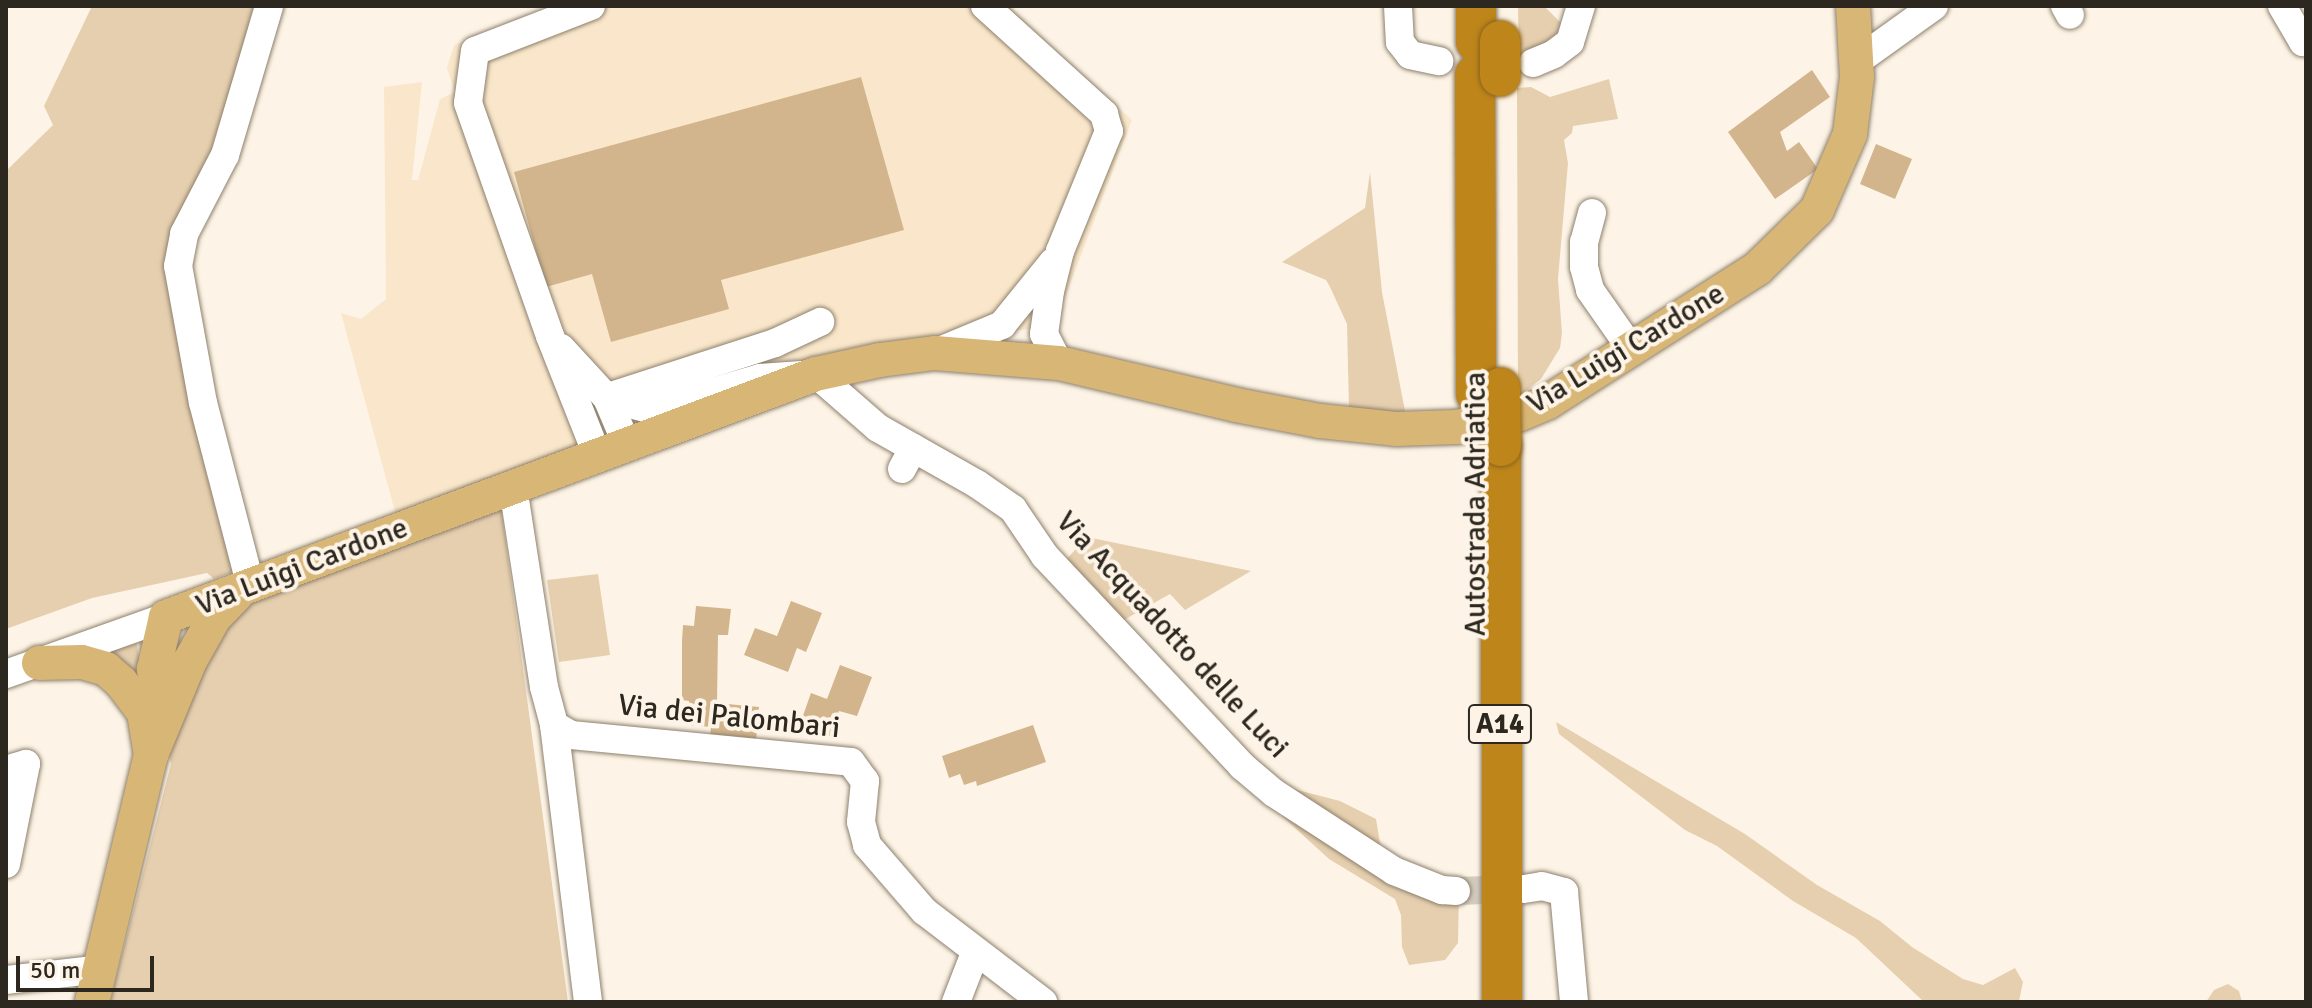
<!DOCTYPE html>
<style>
body{margin:0}
#map{position:relative;width:2312px;height:1008px;overflow:hidden;background:#fdf4e7;font-family:Signika,sans-serif}
div>[style]{position:absolute}
.built>*{inset:0;background:#fae7cb}
.green>*{inset:0;background:#e6cfaf}
.building>*{inset:0;background:#d2b58c}
.minor-tunnel>*{height:28px;margin-top:-14px;transform-origin:0;background:repeating-linear-gradient(90deg,#d3cbbf 0 28px,transparent 0 42px)}
.roads{filter:drop-shadow(0 0 2px #8e806d) drop-shadow(0 0 2px #8e806d)}
.minor>*{height:28px;margin:-14px;padding:0 14px;transform-origin:14px;border-radius:14px;background:#fff}
.major>*{height:34px;margin:-17px;padding:0 17px;transform-origin:17px;border-radius:17px;background:#d8b676}
.highway>*{height:40px;margin:-20px;padding:0 20px;transform-origin:20px;border-radius:20px;background:#be851b}
.bridges{filter:drop-shadow(0 0 2px #8b641c) drop-shadow(0 0 2px #8b641c)}
.highway-bridge>*{height:40px;margin:-20px;padding:0 20px;transform-origin:20px;border-radius:20px;background:#be851b}
span{translate:-50% -50%;white-space:nowrap;text-align:center;line-height:1.15;-webkit-text-stroke:8px #fdf4e7;paint-order:stroke}
.shield-label span{padding:2px 6px;background:#fdf4e7;border:2px solid;border-radius:6px;-webkit-text-stroke-width:0}
.shield-label{font-size:28px;color:#2c271f;font-weight:700}
.street-label{font-size:30px;color:#2c271f}
.frame{position:absolute;inset:0;border:8px solid #2c271f;pointer-events:none}
.scale{position:absolute;left:16px;top:956px;width:138px;height:36px;box-sizing:border-box;border:4px solid #2c271f;border-top:0;padding-left:10px;font-size:24px;line-height:28px;white-space:nowrap;color:#2c271f;-webkit-text-stroke:6px #fdf4e7;paint-order:stroke}
</style>
<div id="map">
<div class="built">
<div style="clip-path:polygon(559px 6px,1008px 6px,1132px 120px,1054px 327px,921px 338px,397px 519px,341px 313px,361px 319px,386px 299px,384px 87px,422px 82px,412px 180px,418px 180px,440px 99px,455px 92px,447px 68px,454px 45px)"></div>
</div>
<div class="green">
<div style="clip-path:polygon(92px 6px,264px 6px,219px 154px,174px 254px,240px 569px,214px 579px,207px 573px,92px 598px,6px 629px,6px 171px,53px 125px,44px 106px)"></div>
<div style="clip-path:polygon(1518px 6px,1544px 6px,1562px 24px,1554px 41px,1519px 60px)"></div>
<div style="clip-path:polygon(1609px 79px,1618px 119px,1573px 126px,1572px 133px,1564px 140px,1568px 163px,1558px 279px,1562px 333px,1560px 348px,1541px 379px,1518px 397px,1517px 88px,1531px 87px,1550px 97px)"></div>
<div style="clip-path:polygon(1370px 172px,1382px 292px,1406px 416px,1349px 410px,1347px 324px,1330px 287px,1326px 280px,1282px 262px,1365px 208px)"></div>
<div style="clip-path:polygon(501px 506px,568px 1002px,110px 1002px,171px 764px,163px 725px,231px 600px)"></div>
<div style="clip-path:polygon(1087px 537px,1251px 571px,1185px 610px,1170px 594px,1122px 621px,1062px 564px)"></div>
<div style="clip-path:polygon(598px 574px,610px 655px,559px 662px,547px 580px)"></div>
<div style="clip-path:polygon(136px 639px,145px 697px,105px 652px)"></div>
<div style="clip-path:polygon(1556px 722px,1745px 834px,1817px 885px,1880px 921px,1912px 947px,1963px 979px,1983px 985px,2015px 968px,2023px 982px,2019px 1001px,1924px 1002px,1856px 938px,1793px 901px,1717px 846px,1685px 830px,1559px 734px)"></div>
<div style="clip-path:polygon(1282px 786px,1340px 801px,1376px 819px,1383px 861px,1459px 894px,1458px 943px,1445px 960px,1409px 965px,1402px 947px,1401px 915px,1395px 899px,1329px 859px,1282px 816px)"></div>
<div style="clip-path:polygon(2228px 984px,2239px 991px,2242px 1002px,2206px 1002px,2214px 990px)"></div>
</div>
<div class="building">
<div style="clip-path:polygon(1812px 70px,1830px 97px,1780px 132px,1787px 151px,1799px 142px,1818px 169px,1775px 199px,1728px 132px)"></div>
<div style="clip-path:polygon(861px 77px,904px 230px,721px 280px,729px 309px,611px 342px,592px 274px,546px 287px,514px 172px)"></div>
<div style="clip-path:polygon(1876px 144px,1912px 159px,1895px 199px,1860px 184px)"></div>
<div style="clip-path:polygon(791px 601px,822px 613px,806px 652px,797px 648px,788px 672px,744px 655px,755px 628px,777px 636px)"></div>
<div style="clip-path:polygon(696px 606px,731px 609px,728px 635px,718px 635px,717px 703px,759px 707px,756px 741px,710px 738px,711px 727px,687px 725px,689px 701px,682px 700px,682px 641px,683px 625px,694px 626px)"></div>
<div style="clip-path:polygon(840px 665px,872px 677px,857px 716px,839px 711px,830px 736px,800px 724px,811px 693px,827px 699px)"></div>
<div style="clip-path:polygon(1033px 725px,1046px 762px,977px 786px,976px 781px,964px 785px,960px 774px,949px 778px,942px 756px)"></div>
</div>
<div class="minor-tunnel">
<div style="left:1456px;top:891px;width:63px;rotate:-1.8deg"></div>
</div>
<div class="roads">
<div class="minor">
<div style="left:591px;top:6px;width:124px;rotate:158.8deg"></div>
<div style="left:475px;top:51px;width:52px;rotate:97.7deg"></div>
<div style="left:468px;top:103px;width:247px;rotate:70.6deg"></div>
<div style="left:550px;top:336px;width:130px;rotate:68.4deg"></div>
<div style="left:985px;top:6px;width:161px;rotate:42.2deg"></div>
<div style="left:1104px;top:114px;width:18px;rotate:74deg"></div>
<div style="left:1109px;top:131px;width:130px;rotate:112.2deg"></div>
<div style="left:1060px;top:251px;width:41px;rotate:104deg"></div>
<div style="left:1050px;top:291px;width:43px;rotate:97.9deg"></div>
<div style="left:1044px;top:334px;width:33px;rotate:63deg"></div>
<div style="left:1398px;top:6px;width:36px;rotate:87deg"></div>
<div style="left:1400px;top:42px;width:16px;rotate:52deg"></div>
<div style="left:1410px;top:55px;width:30px;rotate:12deg"></div>
<div style="left:2065px;top:6px;width:10px;rotate:61deg"></div>
<div style="left:2282px;top:6px;width:42px;rotate:59.7deg"></div>
<div style="left:2303px;top:42px;width:3px;rotate:-18deg"></div>
<div style="left:1856px;top:62px;width:96px;rotate:-35.7deg"></div>
<div style="left:1533px;top:63px;width:23px;rotate:-23deg"></div>
<div style="left:1554px;top:54px;width:20px;rotate:-37deg"></div>
<div style="left:1570px;top:42px;width:38px;rotate:-73deg"></div>
<div style="left:1592px;top:213px;width:30px;rotate:105deg"></div>
<div style="left:1584px;top:242px;width:25px;rotate:90deg"></div>
<div style="left:1584px;top:267px;width:24px;rotate:75deg"></div>
<div style="left:1590px;top:290px;width:73px;rotate:55deg"></div>
<div style="left:561px;top:348px;width:68px;rotate:47.4deg"></div>
<div style="left:607px;top:398px;width:51px;rotate:66.9deg"></div>
<div style="left:935px;top:353px;width:73px;rotate:-22.7deg"></div>
<div style="left:1002px;top:325px;width:81px;rotate:-51deg"></div>
<div style="left:608px;top:397px;width:176px;rotate:-17.9deg"></div>
<div style="left:775px;top:343px;width:50px;rotate:-25deg"></div>
<div style="left:607px;top:398px;width:47px;rotate:14.9deg"></div>
<div style="left:652px;top:410px;width:113px;rotate:-16.5deg"></div>
<div style="left:760px;top:378px;width:56px;rotate:-4.1deg"></div>
<div style="left:816px;top:374px;width:82px;rotate:41.1deg"></div>
<div style="left:878px;top:428px;width:114px;rotate:29.5deg"></div>
<div style="left:977px;top:484px;width:44px;rotate:34.8deg"></div>
<div style="left:1013px;top:509px;width:57px;rotate:55.8deg"></div>
<div style="left:1045px;top:556px;width:288px;rotate:46.8deg"></div>
<div style="left:1242px;top:766px;width:42px;rotate:40.2deg"></div>
<div style="left:1274px;top:793px;width:143px;rotate:33deg"></div>
<div style="left:1394px;top:871px;width:52px;rotate:21.6deg"></div>
<div style="left:1442px;top:890px;width:14px;rotate:4deg"></div>
<div style="left:902px;top:469px;width:24px;rotate:-62deg"></div>
<div style="left:513px;top:487px;width:202px;rotate:81.2deg"></div>
<div style="left:544px;top:687px;width:39px;rotate:75deg"></div>
<div style="left:554px;top:725px;width:20px;rotate:30deg"></div>
<div style="left:571px;top:735px;width:281px;rotate:5.5deg"></div>
<div style="left:851px;top:762px;width:24px;rotate:54deg"></div>
<div style="left:865px;top:781px;width:41px;rotate:95.6deg"></div>
<div style="left:861px;top:822px;width:24px;rotate:75deg"></div>
<div style="left:867px;top:845px;width:87px;rotate:49.2deg"></div>
<div style="left:924px;top:911px;width:150px;rotate:37.4deg"></div>
<div style="left:251px;top:587px;width:190px;rotate:-104.6deg"></div>
<div style="left:203px;top:403px;width:139px;rotate:-100.3deg"></div>
<div style="left:178px;top:266px;width:33px;rotate:-79deg"></div>
<div style="left:184px;top:234px;width:89px;rotate:-62.6deg"></div>
<div style="left:225px;top:155px;width:155px;rotate:-73.5deg"></div>
<div style="left:6px;top:674px;width:170px;rotate:-19.6deg"></div>
<div style="left:554px;top:725px;width:279px;rotate:83deg"></div>
<div style="left:6px;top:770px;width:21px;rotate:-17deg"></div>
<div style="left:26px;top:764px;width:102px;rotate:101.3deg"></div>
<div style="left:1524px;top:889px;width:18px;rotate:-9deg"></div>
<div style="left:1542px;top:886px;width:23px;rotate:15deg"></div>
<div style="left:1564px;top:892px;width:110px;rotate:84.8deg"></div>
<div style="left:6px;top:980px;width:96px;rotate:-6.6deg"></div>
<div style="left:956px;top:1002px;width:53px;rotate:-68.8deg"></div>
</div>
<div class="major">
<div style="left:166px;top:617px;width:694px;rotate:-20.5deg"></div>
<div style="left:816px;top:374px;width:66px;rotate:-12.3deg"></div>
<div style="left:880px;top:360px;width:55px;rotate:-7.3deg"></div>
<div style="left:935px;top:353px;width:124px;rotate:4.6deg"></div>
<div style="left:1059px;top:363px;width:182px;rotate:13.3deg"></div>
<div style="left:1236px;top:405px;width:86px;rotate:10.8deg"></div>
<div style="left:1320px;top:421px;width:76px;rotate:6deg"></div>
<div style="left:1396px;top:429px;width:61px;rotate:-1.9deg"></div>
<div style="left:1457px;top:427px;width:64px;rotate:-11.7deg"></div>
<div style="left:1520px;top:414px;width:30px;rotate:-23deg"></div>
<div style="left:1548px;top:402px;width:248px;rotate:-32.5deg"></div>
<div style="left:1757px;top:269px;width:84px;rotate:-44.5deg"></div>
<div style="left:1817px;top:210px;width:83px;rotate:-66.5deg"></div>
<div style="left:1850px;top:134px;width:57px;rotate:-83deg"></div>
<div style="left:1857px;top:77px;width:71px;rotate:-93.2deg"></div>
<div style="left:39px;top:663px;width:43px;rotate:-1.3deg"></div>
<div style="left:82px;top:662px;width:25px;rotate:16deg"></div>
<div style="left:106px;top:669px;width:20px;rotate:41deg"></div>
<div style="left:121px;top:682px;width:39px;rotate:53deg"></div>
<div style="left:144px;top:713px;width:43px;rotate:80.5deg"></div>
<div style="left:163px;top:722px;width:54px;rotate:-99.6deg"></div>
<div style="left:154px;top:669px;width:53px;rotate:-77deg"></div>
<div style="left:92px;top:1002px;width:254px;rotate:-76.6deg"></div>
<div style="left:151px;top:755px;width:102px;rotate:-67.5deg"></div>
<div style="left:190px;top:661px;width:49px;rotate:-60.8deg"></div>
<div style="left:214px;top:618px;width:33px;rotate:-46deg"></div>
</div>
<div class="highway">
<div style="left:1476px;top:42px;width:36px;rotate:-90deg"></div>
<div style="left:1475px;top:75px;width:319px;rotate:89.8deg"></div>
<div style="left:1501px;top:446px;width:556px;rotate:89.9deg"></div>
</div>
</div>
<div class="bridges">
<div class="highway-bridge">
<div style="left:1500px;top:76px;width:35px;rotate:-90deg"></div>
<div style="left:1500px;top:388px;width:58px;rotate:89deg"></div>
</div>
</div>
<div class="shield-label">
<span style="left:1500px;top:724px">A14</span>
</div>
<div class="street-label">
<span style="left:1626px;top:349px;rotate:-31deg">Via Luigi Cardone</span>
<span style="left:1476px;top:504px;rotate:-90deg">Autostrada Adriatica</span>
<span style="left:302px;top:567px;rotate:-21deg">Via Luigi Cardone</span>
<span style="left:1172px;top:635px;rotate:47deg">Via Acquadotto delle Luci</span>
<span style="left:729px;top:717px;rotate:6deg">Via dei Palombari</span>
</div>
<div class="frame"></div>
<div class="scale">50 m</div>
</div>
